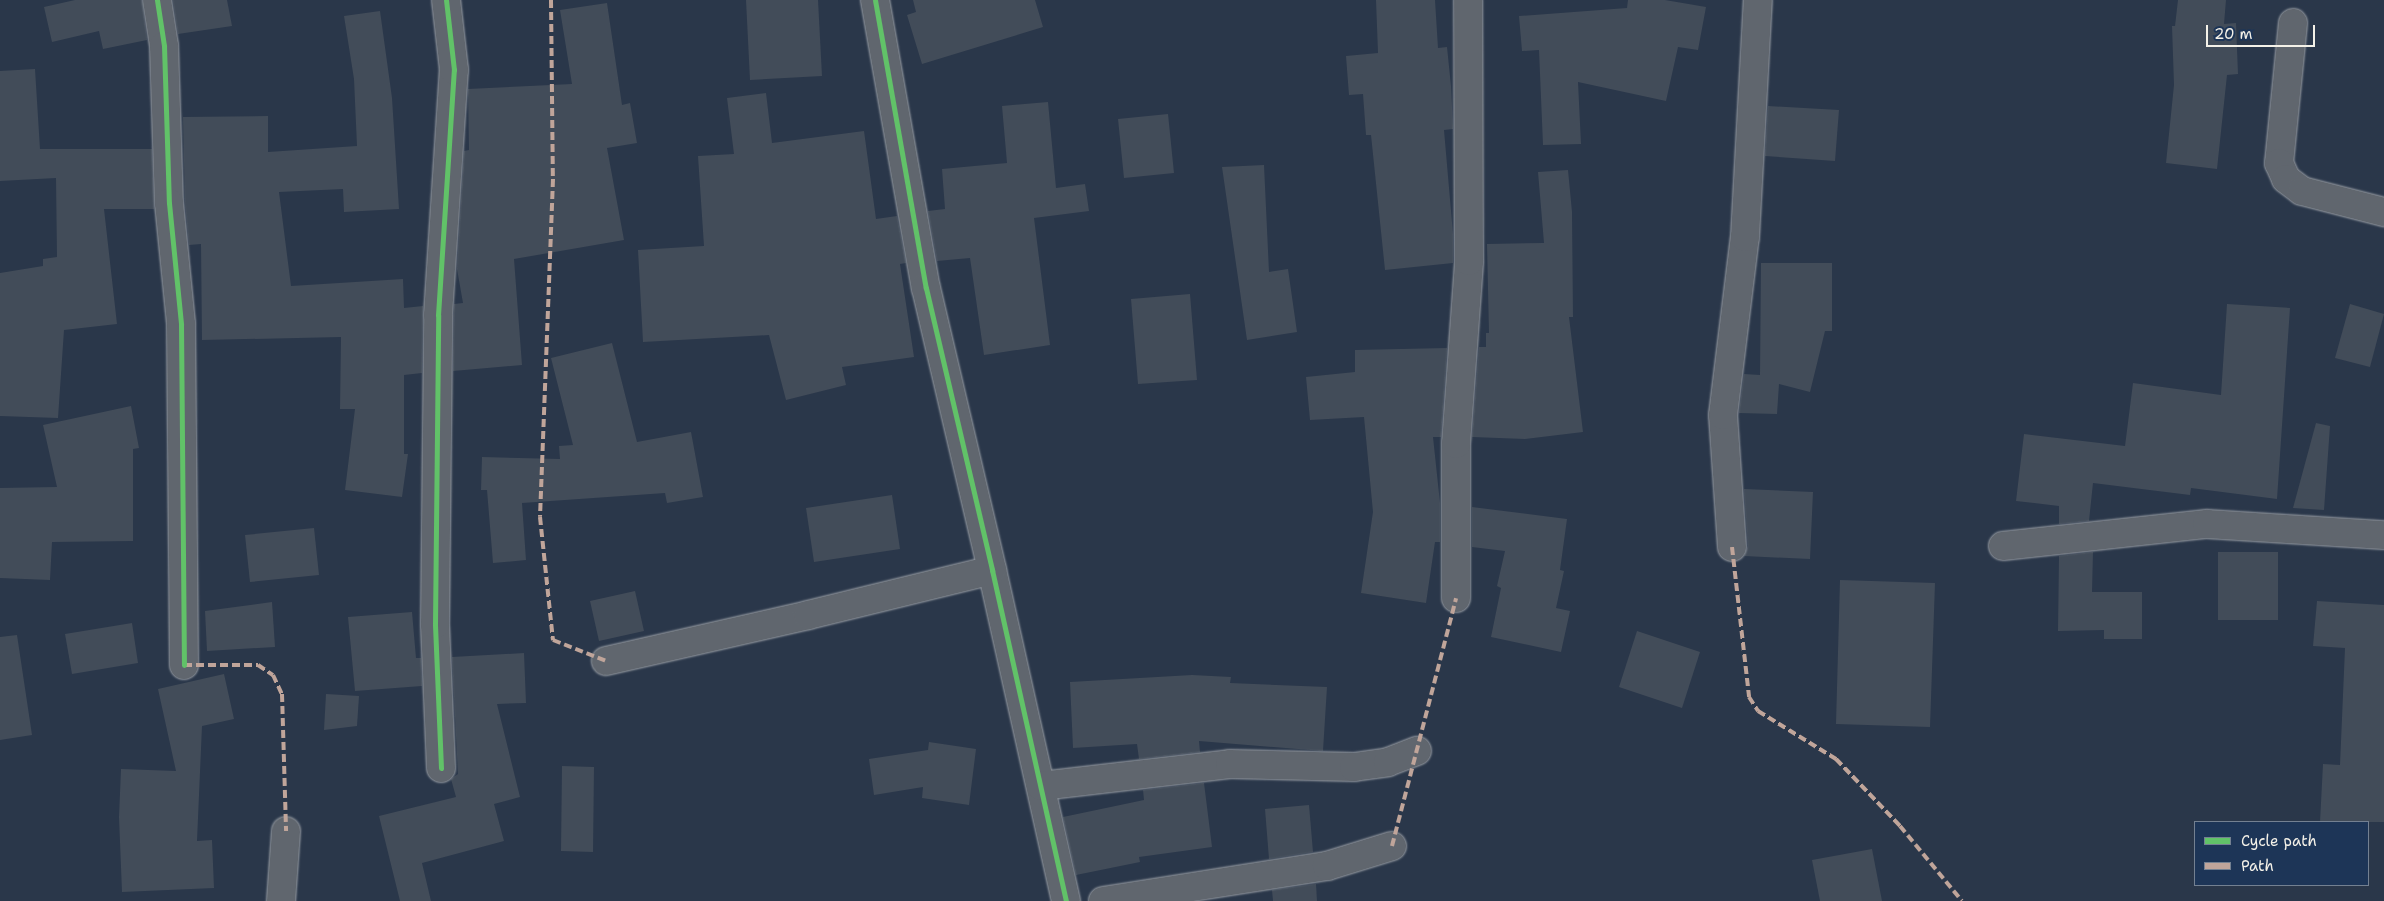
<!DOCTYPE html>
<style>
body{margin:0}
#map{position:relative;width:2384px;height:901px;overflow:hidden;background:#2a374a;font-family:"Shantell Sans",sans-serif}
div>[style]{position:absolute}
.building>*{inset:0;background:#424c59}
.roads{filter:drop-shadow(0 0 1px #979ca3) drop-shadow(0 0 1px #979ca3)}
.street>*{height:28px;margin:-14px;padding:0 14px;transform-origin:14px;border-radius:14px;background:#60666e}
.quiet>*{height:4px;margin-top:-2px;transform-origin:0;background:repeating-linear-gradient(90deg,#c0a59a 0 8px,transparent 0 12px)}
.cycleway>*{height:5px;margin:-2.5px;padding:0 2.5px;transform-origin:2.5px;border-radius:2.5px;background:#61c268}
span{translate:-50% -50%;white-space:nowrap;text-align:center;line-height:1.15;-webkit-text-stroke:4px #1d3557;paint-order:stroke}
.legend{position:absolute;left:2194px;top:821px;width:175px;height:65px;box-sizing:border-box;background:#1d3557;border:1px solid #738091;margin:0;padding:6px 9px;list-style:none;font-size:15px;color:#f4f1e8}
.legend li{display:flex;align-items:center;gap:10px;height:25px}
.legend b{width:25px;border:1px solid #738091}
.scale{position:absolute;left:2206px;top:25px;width:109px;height:22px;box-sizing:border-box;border:2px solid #f4f1e8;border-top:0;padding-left:6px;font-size:15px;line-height:18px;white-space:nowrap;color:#f4f1e8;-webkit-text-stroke:4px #1d3557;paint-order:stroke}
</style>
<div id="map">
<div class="building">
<div style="clip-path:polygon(75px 0,142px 0,147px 40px,103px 49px,99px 31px,52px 42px,44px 7px)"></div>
<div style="clip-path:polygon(173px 0,227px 0,232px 26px,178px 34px)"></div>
<div style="clip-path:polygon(746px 0,818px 0,822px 76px,750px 80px)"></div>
<div style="clip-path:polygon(913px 0,1035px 0,1043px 27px,922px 64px,907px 15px,916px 12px)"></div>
<div style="clip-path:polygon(1376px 0,1435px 0,1438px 48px,1447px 47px,1451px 86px,1453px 129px,1444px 130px,1453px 234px,1453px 263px,1385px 270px,1371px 135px,1366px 135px,1363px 94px,1349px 95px,1346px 56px,1378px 53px)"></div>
<div style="clip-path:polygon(1628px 0,1665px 0,1706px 7px,1698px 50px,1678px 47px,1666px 101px,1578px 82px,1581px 144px,1543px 145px,1539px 50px,1522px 51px,1519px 16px,1627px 8px)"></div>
<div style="clip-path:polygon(2178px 0,2226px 0,2224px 24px,2236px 23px,2238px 74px,2227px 75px,2217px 169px,2166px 163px,2174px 85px,2172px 26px,2175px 26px)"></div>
<div style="clip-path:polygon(607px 3px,622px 105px,630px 103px,637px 143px,607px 148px,624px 240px,514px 259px,522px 365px,453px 371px,454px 304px,463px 303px,457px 269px,464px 151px,469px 150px,468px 89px,572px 84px,560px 10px)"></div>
<div style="clip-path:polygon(380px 11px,392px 98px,399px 209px,344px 212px,343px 189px,279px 192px,291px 286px,403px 279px,404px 308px,423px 306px,422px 373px,404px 375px,404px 454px,408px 454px,402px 497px,345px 490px,355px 409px,340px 409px,341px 337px,202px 340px,201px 244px,189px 245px,185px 202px,183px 117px,268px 116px,268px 152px,357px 146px,354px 79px,344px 16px)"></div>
<div style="clip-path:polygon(35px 69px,40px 149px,152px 149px,154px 209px,104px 209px,117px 324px,64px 330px,58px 418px,0 416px,0 273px,43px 266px,43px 259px,57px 257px,56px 178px,0 181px,0 71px)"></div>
<div style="clip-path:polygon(766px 93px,772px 143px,864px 131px,876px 219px,897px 216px,906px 263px,900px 264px,914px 357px,842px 367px,846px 385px,786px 400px,769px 335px,643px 342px,638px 250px,704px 246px,698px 156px,734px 154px,727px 98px)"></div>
<div style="clip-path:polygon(1048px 102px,1056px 188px,1085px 184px,1089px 211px,1034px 218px,1050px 345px,984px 355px,970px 258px,937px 261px,928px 211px,945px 209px,942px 169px,1007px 163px,1002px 106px)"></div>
<div style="clip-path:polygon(1768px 106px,1839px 110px,1835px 161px,1765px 156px)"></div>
<div style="clip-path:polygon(1168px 114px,1174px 173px,1124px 178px,1118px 119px)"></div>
<div style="clip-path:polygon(1264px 165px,1269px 272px,1288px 269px,1297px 332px,1247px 340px,1222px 167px)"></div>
<div style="clip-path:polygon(1568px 170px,1572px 212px,1573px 317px,1569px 317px,1583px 432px,1525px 439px,1472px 437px,1479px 347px,1486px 347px,1486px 333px,1489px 333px,1487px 244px,1544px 243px,1538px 172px)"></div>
<div style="clip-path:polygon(1761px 263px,1832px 263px,1832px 331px,1825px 331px,1810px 392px,1779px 384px,1777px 414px,1739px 413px,1744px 374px,1760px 375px)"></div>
<div style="clip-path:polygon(1190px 294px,1197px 380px,1138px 384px,1131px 299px)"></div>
<div style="clip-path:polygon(2227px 304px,2290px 308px,2277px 499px,2191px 488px,2190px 495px,2093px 483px,2089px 521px,2059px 524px,2059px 506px,2016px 501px,2024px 434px,2125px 446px,2133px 383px,2221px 395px)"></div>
<div style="clip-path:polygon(2350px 304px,2384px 314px,2370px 367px,2335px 358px)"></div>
<div style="clip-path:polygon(612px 343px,637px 442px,691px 432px,703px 497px,667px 503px,665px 493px,522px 503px,526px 560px,493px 563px,487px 490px,481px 490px,482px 457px,560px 459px,559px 446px,573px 445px,551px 358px)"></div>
<div style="clip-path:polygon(1447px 348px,1441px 437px,1433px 437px,1440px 503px,1440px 542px,1435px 542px,1426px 603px,1361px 593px,1373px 512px,1364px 417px,1310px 420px,1306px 377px,1355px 372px,1355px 350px)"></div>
<div style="clip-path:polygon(131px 406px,139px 448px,133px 449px,133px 541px,52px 542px,50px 580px,0 578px,0 488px,57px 487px,43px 425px)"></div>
<div style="clip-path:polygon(2316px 423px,2330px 426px,2324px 510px,2293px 508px)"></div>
<div style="clip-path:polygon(1744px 489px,1813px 492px,1810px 559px,1744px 556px,1748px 546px)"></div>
<div style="clip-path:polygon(892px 495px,900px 549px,814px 562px,806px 508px)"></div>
<div style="clip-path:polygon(1472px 507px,1567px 519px,1560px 570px,1564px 571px,1556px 608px,1570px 611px,1561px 652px,1491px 637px,1501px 588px,1497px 586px,1505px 551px,1472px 547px)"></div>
<div style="clip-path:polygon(314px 528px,319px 575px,250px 582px,245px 535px)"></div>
<div style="clip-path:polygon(2093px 552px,2092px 592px,2142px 592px,2142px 639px,2104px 639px,2104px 630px,2058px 631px,2059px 556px)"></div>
<div style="clip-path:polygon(2218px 552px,2278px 552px,2278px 620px,2218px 620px)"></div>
<div style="clip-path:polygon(1840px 580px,1935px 583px,1930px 727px,1836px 724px)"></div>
<div style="clip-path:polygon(635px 591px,644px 631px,599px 641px,590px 601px)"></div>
<div style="clip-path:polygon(2317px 601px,2384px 605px,2384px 822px,2320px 822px,2323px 764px,2340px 765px,2345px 648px,2313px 646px)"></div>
<div style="clip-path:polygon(272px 602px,275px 647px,207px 651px,205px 611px)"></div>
<div style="clip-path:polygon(412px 612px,416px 658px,421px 658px,422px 686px,355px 691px,348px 617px)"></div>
<div style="clip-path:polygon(132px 623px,138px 663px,72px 674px,65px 634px)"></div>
<div style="clip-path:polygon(1637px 631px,1700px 652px,1682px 708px,1619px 687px)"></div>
<div style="clip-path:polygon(17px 635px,32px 735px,0 740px,0 637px)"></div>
<div style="clip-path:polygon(524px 653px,526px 703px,497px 704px,520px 797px,494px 804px,504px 841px,422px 863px,431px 901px,400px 901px,379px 816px,456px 797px,451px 779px,458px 774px,452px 657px)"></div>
<div style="clip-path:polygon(224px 674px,234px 719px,202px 726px,197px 841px,212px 840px,214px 888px,122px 892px,119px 817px,121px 769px,176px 771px,158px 689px)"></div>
<div style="clip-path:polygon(1192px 675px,1231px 677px,1230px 683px,1327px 687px,1323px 751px,1199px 741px,1200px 752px,1139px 759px,1137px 744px,1073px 748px,1070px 682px)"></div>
<div style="clip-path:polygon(326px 694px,359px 696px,357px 726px,324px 730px)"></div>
<div style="clip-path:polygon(929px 742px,976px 749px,969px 805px,922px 798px,923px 787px,874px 795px,869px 759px,928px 750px)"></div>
<div style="clip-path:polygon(562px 766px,594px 767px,593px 852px,561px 851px)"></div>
<div style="clip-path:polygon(1204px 783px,1212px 847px,1139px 857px,1140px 862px,1076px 875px,1063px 817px,1144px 800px,1143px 790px)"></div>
<div style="clip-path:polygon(1309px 805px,1313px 852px,1269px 859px,1265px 809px)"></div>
<div style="clip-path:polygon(1872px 849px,1882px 901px,1820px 901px,1812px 860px)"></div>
<div style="clip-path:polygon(1316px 884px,1317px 901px,1273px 901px,1272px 890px)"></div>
</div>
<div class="roads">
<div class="street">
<div style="left:157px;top:0;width:47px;rotate:81.3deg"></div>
<div style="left:164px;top:46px;width:157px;rotate:88.2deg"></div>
<div style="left:169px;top:203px;width:122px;rotate:84.3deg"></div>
<div style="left:181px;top:324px;width:341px;rotate:89.5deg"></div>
<div style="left:875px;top:0;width:292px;rotate:80deg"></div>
<div style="left:926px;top:288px;width:290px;rotate:76.8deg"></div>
<div style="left:992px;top:570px;width:339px;rotate:77.4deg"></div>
<div style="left:2293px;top:23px;width:141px;rotate:95.7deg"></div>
<div style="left:2279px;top:163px;width:17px;rotate:66deg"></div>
<div style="left:2286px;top:179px;width:20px;rotate:37deg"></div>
<div style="left:2302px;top:191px;width:85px;rotate:14.4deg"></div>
<div style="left:2003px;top:546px;width:205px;rotate:-6.2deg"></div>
<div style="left:2207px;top:524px;width:177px;rotate:3.6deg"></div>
<div style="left:1732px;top:547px;width:132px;rotate:-93.9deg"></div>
<div style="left:1723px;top:415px;width:179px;rotate:-83deg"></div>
<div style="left:1745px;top:237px;width:237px;rotate:-86.9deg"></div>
<div style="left:1456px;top:598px;width:154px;rotate:-90deg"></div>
<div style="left:1456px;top:444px;width:183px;rotate:-85.9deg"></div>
<div style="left:1469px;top:261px;width:261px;rotate:-90.2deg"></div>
<div style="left:606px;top:661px;width:207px;rotate:-12.8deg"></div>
<div style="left:808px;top:615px;width:189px;rotate:-13.7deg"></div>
<div style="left:441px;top:768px;width:144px;rotate:-92.4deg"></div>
<div style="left:435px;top:624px;width:309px;rotate:-89.4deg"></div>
<div style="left:438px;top:315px;width:246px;rotate:-86.3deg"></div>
<div style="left:454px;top:70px;width:70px;rotate:-96.5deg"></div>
<div style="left:1041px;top:786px;width:190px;rotate:-6.6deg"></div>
<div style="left:1230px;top:764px;width:124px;rotate:1.4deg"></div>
<div style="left:1354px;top:767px;width:34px;rotate:-8deg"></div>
<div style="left:1388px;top:762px;width:31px;rotate:-21deg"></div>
<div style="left:281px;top:901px;width:70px;rotate:-85.9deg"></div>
<div style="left:1103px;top:901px;width:227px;rotate:-8.9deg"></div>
<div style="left:1327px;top:866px;width:68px;rotate:-17.1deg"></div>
</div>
</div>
<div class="quiet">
<div style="left:551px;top:0;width:179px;rotate:89.4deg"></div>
<div style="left:553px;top:179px;width:338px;rotate:92.2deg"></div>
<div style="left:540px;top:517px;width:124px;rotate:84deg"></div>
<div style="left:553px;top:640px;width:57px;rotate:21.6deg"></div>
<div style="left:1732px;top:547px;width:151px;rotate:83.5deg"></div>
<div style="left:1749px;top:697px;width:17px;rotate:57deg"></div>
<div style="left:1758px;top:711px;width:92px;rotate:31.6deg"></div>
<div style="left:1836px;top:759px;width:93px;rotate:46.3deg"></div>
<div style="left:1900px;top:826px;width:97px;rotate:50.4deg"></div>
<div style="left:184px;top:665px;width:74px"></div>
<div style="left:258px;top:665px;width:18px;rotate:34deg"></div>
<div style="left:273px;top:675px;width:21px;rotate:65deg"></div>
<div style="left:282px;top:694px;width:137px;rotate:88.3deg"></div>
<div style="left:1392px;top:846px;width:256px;rotate:-75.5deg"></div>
</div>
<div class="cycleway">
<div style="left:157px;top:0;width:47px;rotate:81.3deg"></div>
<div style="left:164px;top:46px;width:157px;rotate:88.2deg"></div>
<div style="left:169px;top:203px;width:122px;rotate:84.3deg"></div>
<div style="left:181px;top:324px;width:341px;rotate:89.5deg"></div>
<div style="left:875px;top:0;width:292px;rotate:80deg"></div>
<div style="left:926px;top:288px;width:290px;rotate:76.8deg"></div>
<div style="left:992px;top:570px;width:339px;rotate:77.4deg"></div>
<div style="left:441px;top:768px;width:144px;rotate:-92.4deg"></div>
<div style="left:435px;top:624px;width:309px;rotate:-89.4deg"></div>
<div style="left:438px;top:315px;width:246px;rotate:-86.3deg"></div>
<div style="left:454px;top:70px;width:70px;rotate:-96.5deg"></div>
</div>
<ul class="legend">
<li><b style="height:6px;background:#61c268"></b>Cycle path</li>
<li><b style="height:6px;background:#c0a59a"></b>Path</li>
</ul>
<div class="scale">20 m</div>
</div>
